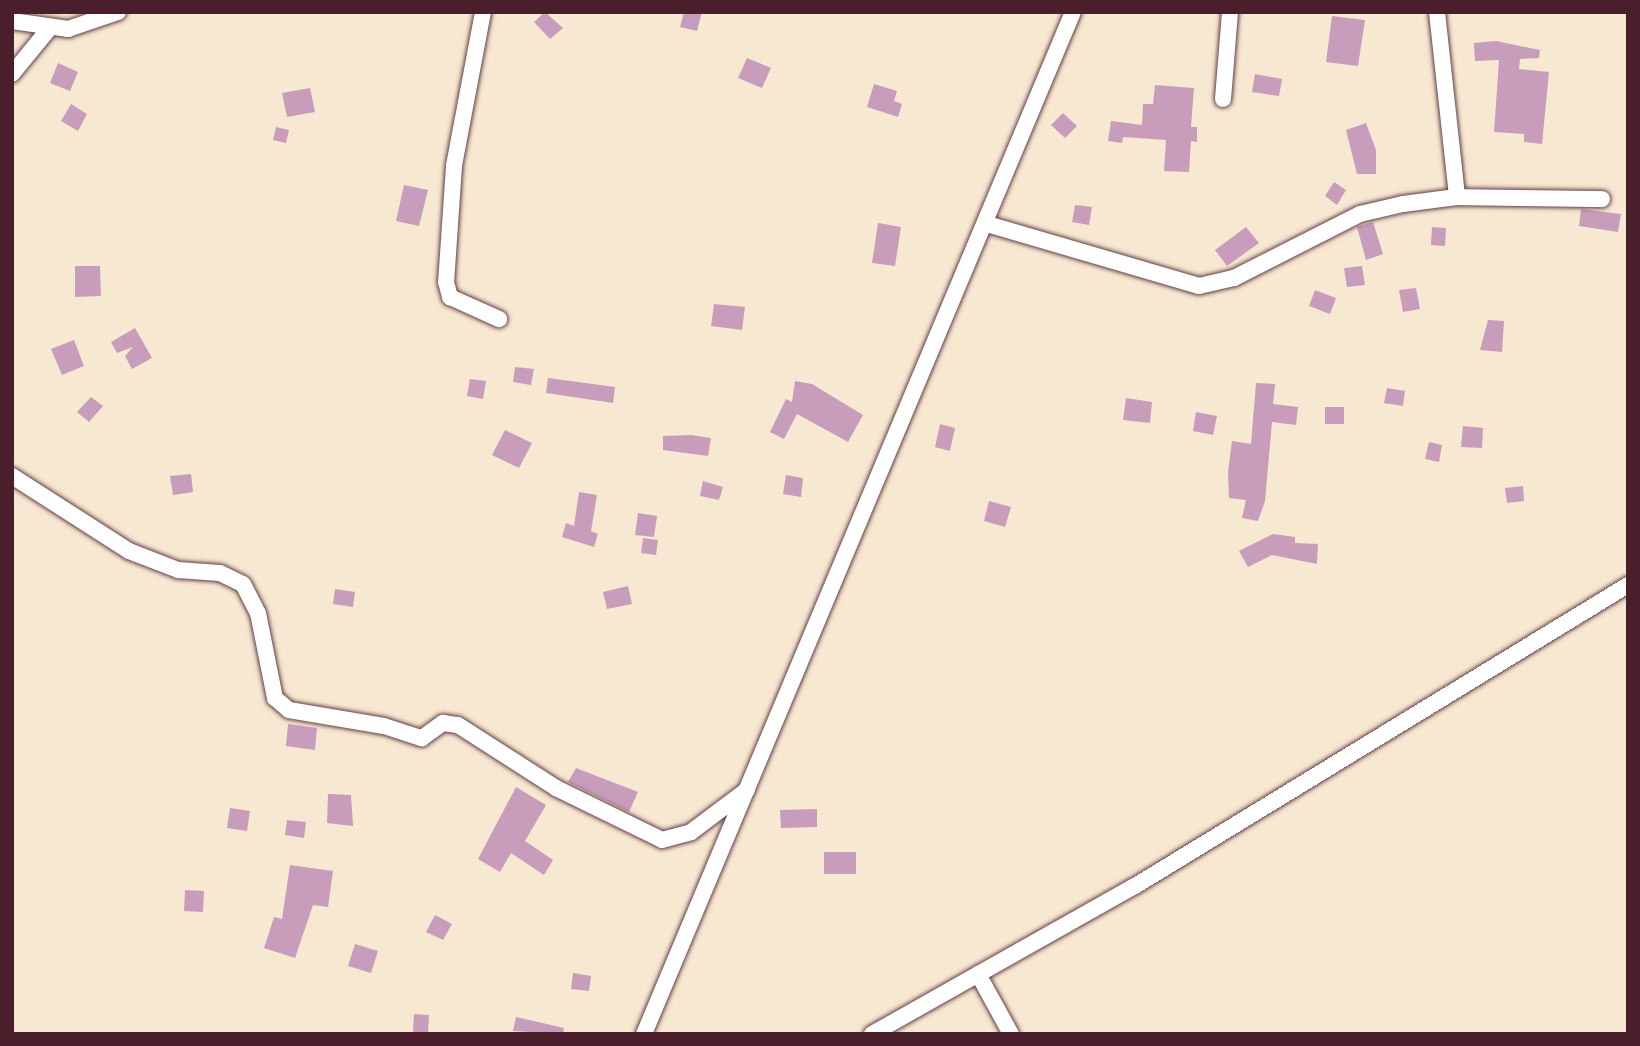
<!DOCTYPE html>
<style>
body{margin:0}
#map{position:relative;width:1640px;height:1046px;overflow:hidden;background:#f7e8d1;font-family:Vollkorn,serif}
div>[style]{position:absolute}
.building>*{inset:0;background:#c89dbc}
.roads{filter:drop-shadow(0 0 2px #643d44) drop-shadow(0 0 2px #643d44)}
.minor>*{height:16px;margin:-8px;padding:0 8px;transform-origin:8px;border-radius:8px;background:#fff}
span{translate:-50% -50%;white-space:nowrap;text-align:center;line-height:1.15;-webkit-text-stroke:5px #fcf5e5;paint-order:stroke}
.frame{position:absolute;inset:0;border:14px solid #4a1f2b;pointer-events:none}
</style>
<div id="map">
<div class="building">
<div style="clip-path:polygon(545px 12px,563px 28px,550px 39px,534px 22px)"></div>
<div style="clip-path:polygon(684px 12px,702px 12px,697px 31px,680px 27px)"></div>
<div style="clip-path:polygon(1332px 16px,1365px 20px,1358px 66px,1326px 62px)"></div>
<div style="clip-path:polygon(1496px 41px,1540px 50px,1539px 58px,1520px 59px,1519px 69px,1549px 72px,1542px 144px,1524px 142px,1524px 134px,1494px 132px,1499px 60px,1475px 61px,1474px 43px)"></div>
<div style="clip-path:polygon(747px 58px,771px 68px,762px 88px,738px 78px)"></div>
<div style="clip-path:polygon(58px 63px,78px 72px,70px 91px,50px 83px)"></div>
<div style="clip-path:polygon(1255px 74px,1282px 79px,1279px 96px,1252px 92px)"></div>
<div style="clip-path:polygon(874px 84px,897px 91px,894px 101px,902px 104px,898px 117px,867px 107px)"></div>
<div style="clip-path:polygon(1155px 85px,1194px 88px,1191px 127px,1197px 127px,1197px 142px,1191px 141px,1189px 172px,1164px 171px,1166px 140px,1123px 137px,1122px 143px,1108px 141px,1111px 121px,1142px 125px,1143px 104px,1153px 104px)"></div>
<div style="clip-path:polygon(310px 88px,315px 112px,287px 117px,282px 93px)"></div>
<div style="clip-path:polygon(71px 104px,87px 114px,78px 131px,61px 121px)"></div>
<div style="clip-path:polygon(1063px 113px,1077px 126px,1065px 138px,1051px 125px)"></div>
<div style="clip-path:polygon(1366px 123px,1376px 150px,1376px 174px,1357px 174px,1346px 130px)"></div>
<div style="clip-path:polygon(276px 127px,289px 130px,286px 143px,273px 140px)"></div>
<div style="clip-path:polygon(1334px 182px,1346px 190px,1337px 205px,1325px 196px)"></div>
<div style="clip-path:polygon(404px 185px,428px 190px,419px 226px,396px 221px)"></div>
<div style="clip-path:polygon(1075px 205px,1092px 207px,1089px 225px,1072px 222px)"></div>
<div style="clip-path:polygon(1581px 209px,1621px 214px,1618px 232px,1579px 226px)"></div>
<div style="clip-path:polygon(1373px 222px,1383px 254px,1366px 260px,1357px 227px)"></div>
<div style="clip-path:polygon(878px 223px,901px 227px,895px 266px,872px 263px)"></div>
<div style="clip-path:polygon(1246px 227px,1259px 243px,1227px 266px,1215px 250px)"></div>
<div style="clip-path:polygon(1432px 227px,1446px 228px,1445px 246px,1431px 245px)"></div>
<div style="clip-path:polygon(75px 266px,100px 266px,101px 296px,75px 297px)"></div>
<div style="clip-path:polygon(1362px 266px,1365px 285px,1347px 287px,1344px 268px)"></div>
<div style="clip-path:polygon(1416px 288px,1420px 309px,1403px 312px,1399px 290px)"></div>
<div style="clip-path:polygon(1315px 290px,1336px 298px,1330px 314px,1309px 306px)"></div>
<div style="clip-path:polygon(714px 304px,745px 307px,742px 330px,711px 326px)"></div>
<div style="clip-path:polygon(1488px 320px,1504px 321px,1502px 352px,1480px 350px)"></div>
<div style="clip-path:polygon(135px 328px,152px 358px,132px 369px,125px 356px,133px 347px,117px 353px,111px 342px)"></div>
<div style="clip-path:polygon(74px 340px,84px 366px,62px 375px,51px 349px)"></div>
<div style="clip-path:polygon(515px 367px,534px 369px,531px 385px,513px 382px)"></div>
<div style="clip-path:polygon(548px 378px,615px 387px,613px 403px,546px 393px)"></div>
<div style="clip-path:polygon(470px 379px,486px 381px,483px 399px,467px 396px)"></div>
<div style="clip-path:polygon(795px 381px,812px 384px,863px 415px,848px 442px,797px 414px,784px 439px,770px 432px,786px 399px,792px 402px)"></div>
<div style="clip-path:polygon(1256px 383px,1275px 384px,1273px 404px,1298px 407px,1296px 425px,1272px 422px,1265px 501px,1258px 521px,1242px 518px,1246px 500px,1229px 498px,1228px 472px,1232px 441px,1251px 444px)"></div>
<div style="clip-path:polygon(1387px 388px,1405px 391px,1403px 406px,1384px 403px)"></div>
<div style="clip-path:polygon(91px 397px,103px 406px,89px 422px,77px 412px)"></div>
<div style="clip-path:polygon(1126px 398px,1152px 402px,1150px 423px,1123px 420px)"></div>
<div style="clip-path:polygon(1325px 407px,1344px 407px,1344px 424px,1325px 424px)"></div>
<div style="clip-path:polygon(1196px 412px,1217px 416px,1213px 435px,1193px 431px)"></div>
<div style="clip-path:polygon(940px 424px,955px 428px,950px 451px,935px 447px)"></div>
<div style="clip-path:polygon(1463px 426px,1483px 428px,1482px 448px,1461px 447px)"></div>
<div style="clip-path:polygon(505px 430px,532px 443px,519px 468px,492px 455px)"></div>
<div style="clip-path:polygon(691px 435px,711px 438px,708px 456px,663px 450px,663px 436px)"></div>
<div style="clip-path:polygon(1429px 442px,1442px 445px,1439px 462px,1425px 459px)"></div>
<div style="clip-path:polygon(191px 474px,193px 492px,173px 495px,170px 476px)"></div>
<div style="clip-path:polygon(786px 475px,803px 478px,801px 497px,783px 494px)"></div>
<div style="clip-path:polygon(703px 481px,723px 487px,719px 500px,700px 496px)"></div>
<div style="clip-path:polygon(1523px 486px,1524px 501px,1507px 503px,1505px 488px)"></div>
<div style="clip-path:polygon(579px 492px,597px 495px,591px 531px,598px 534px,594px 547px,562px 537px,566px 523px,574px 526px)"></div>
<div style="clip-path:polygon(989px 501px,1011px 507px,1005px 527px,984px 521px)"></div>
<div style="clip-path:polygon(638px 513px,657px 516px,654px 537px,635px 535px)"></div>
<div style="clip-path:polygon(1273px 534px,1295px 537px,1295px 543px,1318px 544px,1317px 564px,1272px 555px,1248px 567px,1239px 551px)"></div>
<div style="clip-path:polygon(643px 538px,658px 540px,656px 555px,641px 553px)"></div>
<div style="clip-path:polygon(628px 586px,632px 604px,607px 609px,603px 592px)"></div>
<div style="clip-path:polygon(335px 589px,355px 592px,353px 607px,333px 604px)"></div>
<div style="clip-path:polygon(288px 724px,317px 728px,315px 750px,286px 746px)"></div>
<div style="clip-path:polygon(576px 768px,638px 792px,629px 812px,568px 782px)"></div>
<div style="clip-path:polygon(516px 787px,546px 805px,525px 841px,553px 860px,544px 875px,511px 853px,500px 872px,478px 859px)"></div>
<div style="clip-path:polygon(328px 794px,351px 795px,353px 826px,327px 823px)"></div>
<div style="clip-path:polygon(230px 808px,250px 811px,247px 831px,227px 828px)"></div>
<div style="clip-path:polygon(817px 809px,817px 827px,781px 828px,780px 810px)"></div>
<div style="clip-path:polygon(287px 820px,306px 822px,304px 838px,285px 835px)"></div>
<div style="clip-path:polygon(824px 852px,856px 852px,856px 874px,824px 874px)"></div>
<div style="clip-path:polygon(290px 865px,333px 871px,328px 907px,313px 905px,295px 958px,264px 948px,274px 917px,282px 919px)"></div>
<div style="clip-path:polygon(185px 890px,204px 891px,203px 912px,184px 911px)"></div>
<div style="clip-path:polygon(435px 915px,452px 924px,443px 940px,426px 932px)"></div>
<div style="clip-path:polygon(355px 944px,378px 951px,371px 973px,348px 966px)"></div>
<div style="clip-path:polygon(573px 973px,591px 976px,589px 991px,571px 989px)"></div>
<div style="clip-path:polygon(414px 1014px,429px 1015px,428px 1033px,413px 1032px)"></div>
<div style="clip-path:polygon(516px 1017px,564px 1028px,563px 1034px,513px 1031px)"></div>
</div>
<div class="roads">
<div class="minor">
<div style="left:483px;top:12px;width:157px;rotate:100.7deg"></div>
<div style="left:454px;top:166px;width:116px;rotate:93.9deg"></div>
<div style="left:446px;top:282px;width:16px;rotate:75deg"></div>
<div style="left:450px;top:297px;width:54px;rotate:24.2deg"></div>
<div style="left:1437px;top:12px;width:186px;rotate:83.8deg"></div>
<div style="left:12px;top:21px;width:57px;rotate:8.1deg"></div>
<div style="left:68px;top:29px;width:53px;rotate:-18.8deg"></div>
<div style="left:12px;top:74px;width:57px;rotate:-50.7deg"></div>
<div style="left:1223px;top:99px;width:87px;rotate:-85.4deg"></div>
<div style="left:987px;top:224px;width:221px;rotate:16.3deg"></div>
<div style="left:1199px;top:286px;width:36px;rotate:-13deg"></div>
<div style="left:1234px;top:278px;width:141px;rotate:-26.9deg"></div>
<div style="left:1360px;top:214px;width:44px;rotate:-13.1deg"></div>
<div style="left:1403px;top:204px;width:54px;rotate:-7.4deg"></div>
<div style="left:1457px;top:197px;width:145px;rotate:0.8deg"></div>
<div style="left:12px;top:476px;width:139px;rotate:32.7deg"></div>
<div style="left:129px;top:551px;width:53px;rotate:21.2deg"></div>
<div style="left:178px;top:570px;width:42px;rotate:4.1deg"></div>
<div style="left:220px;top:573px;width:25px;rotate:26deg"></div>
<div style="left:243px;top:584px;width:33px;rotate:63deg"></div>
<div style="left:258px;top:613px;width:87px;rotate:78.7deg"></div>
<div style="left:275px;top:698px;width:18px;rotate:41deg"></div>
<div style="left:289px;top:710px;width:96px;rotate:9.6deg"></div>
<div style="left:384px;top:726px;width:40px;rotate:18deg"></div>
<div style="left:422px;top:738px;width:26px;rotate:-36deg"></div>
<div style="left:443px;top:723px;width:15px;rotate:8deg"></div>
<div style="left:458px;top:725px;width:117px;rotate:32.7deg"></div>
<div style="left:556px;top:788px;width:118px;rotate:26.1deg"></div>
<div style="left:662px;top:840px;width:30px;rotate:-15deg"></div>
<div style="left:691px;top:832px;width:70px;rotate:-36.9deg"></div>
<div style="left:978px;top:974px;width:68px;rotate:61.2deg"></div>
<div style="left:644px;top:1034px;width:1108px;rotate:-67.23deg"></div>
<div style="left:872px;top:1034px;width:302px;rotate:-29.4deg"></div>
<div style="left:1135px;top:886px;width:578px;rotate:-31.41deg"></div>
</div>
</div>
<div class="frame"></div>
</div>
